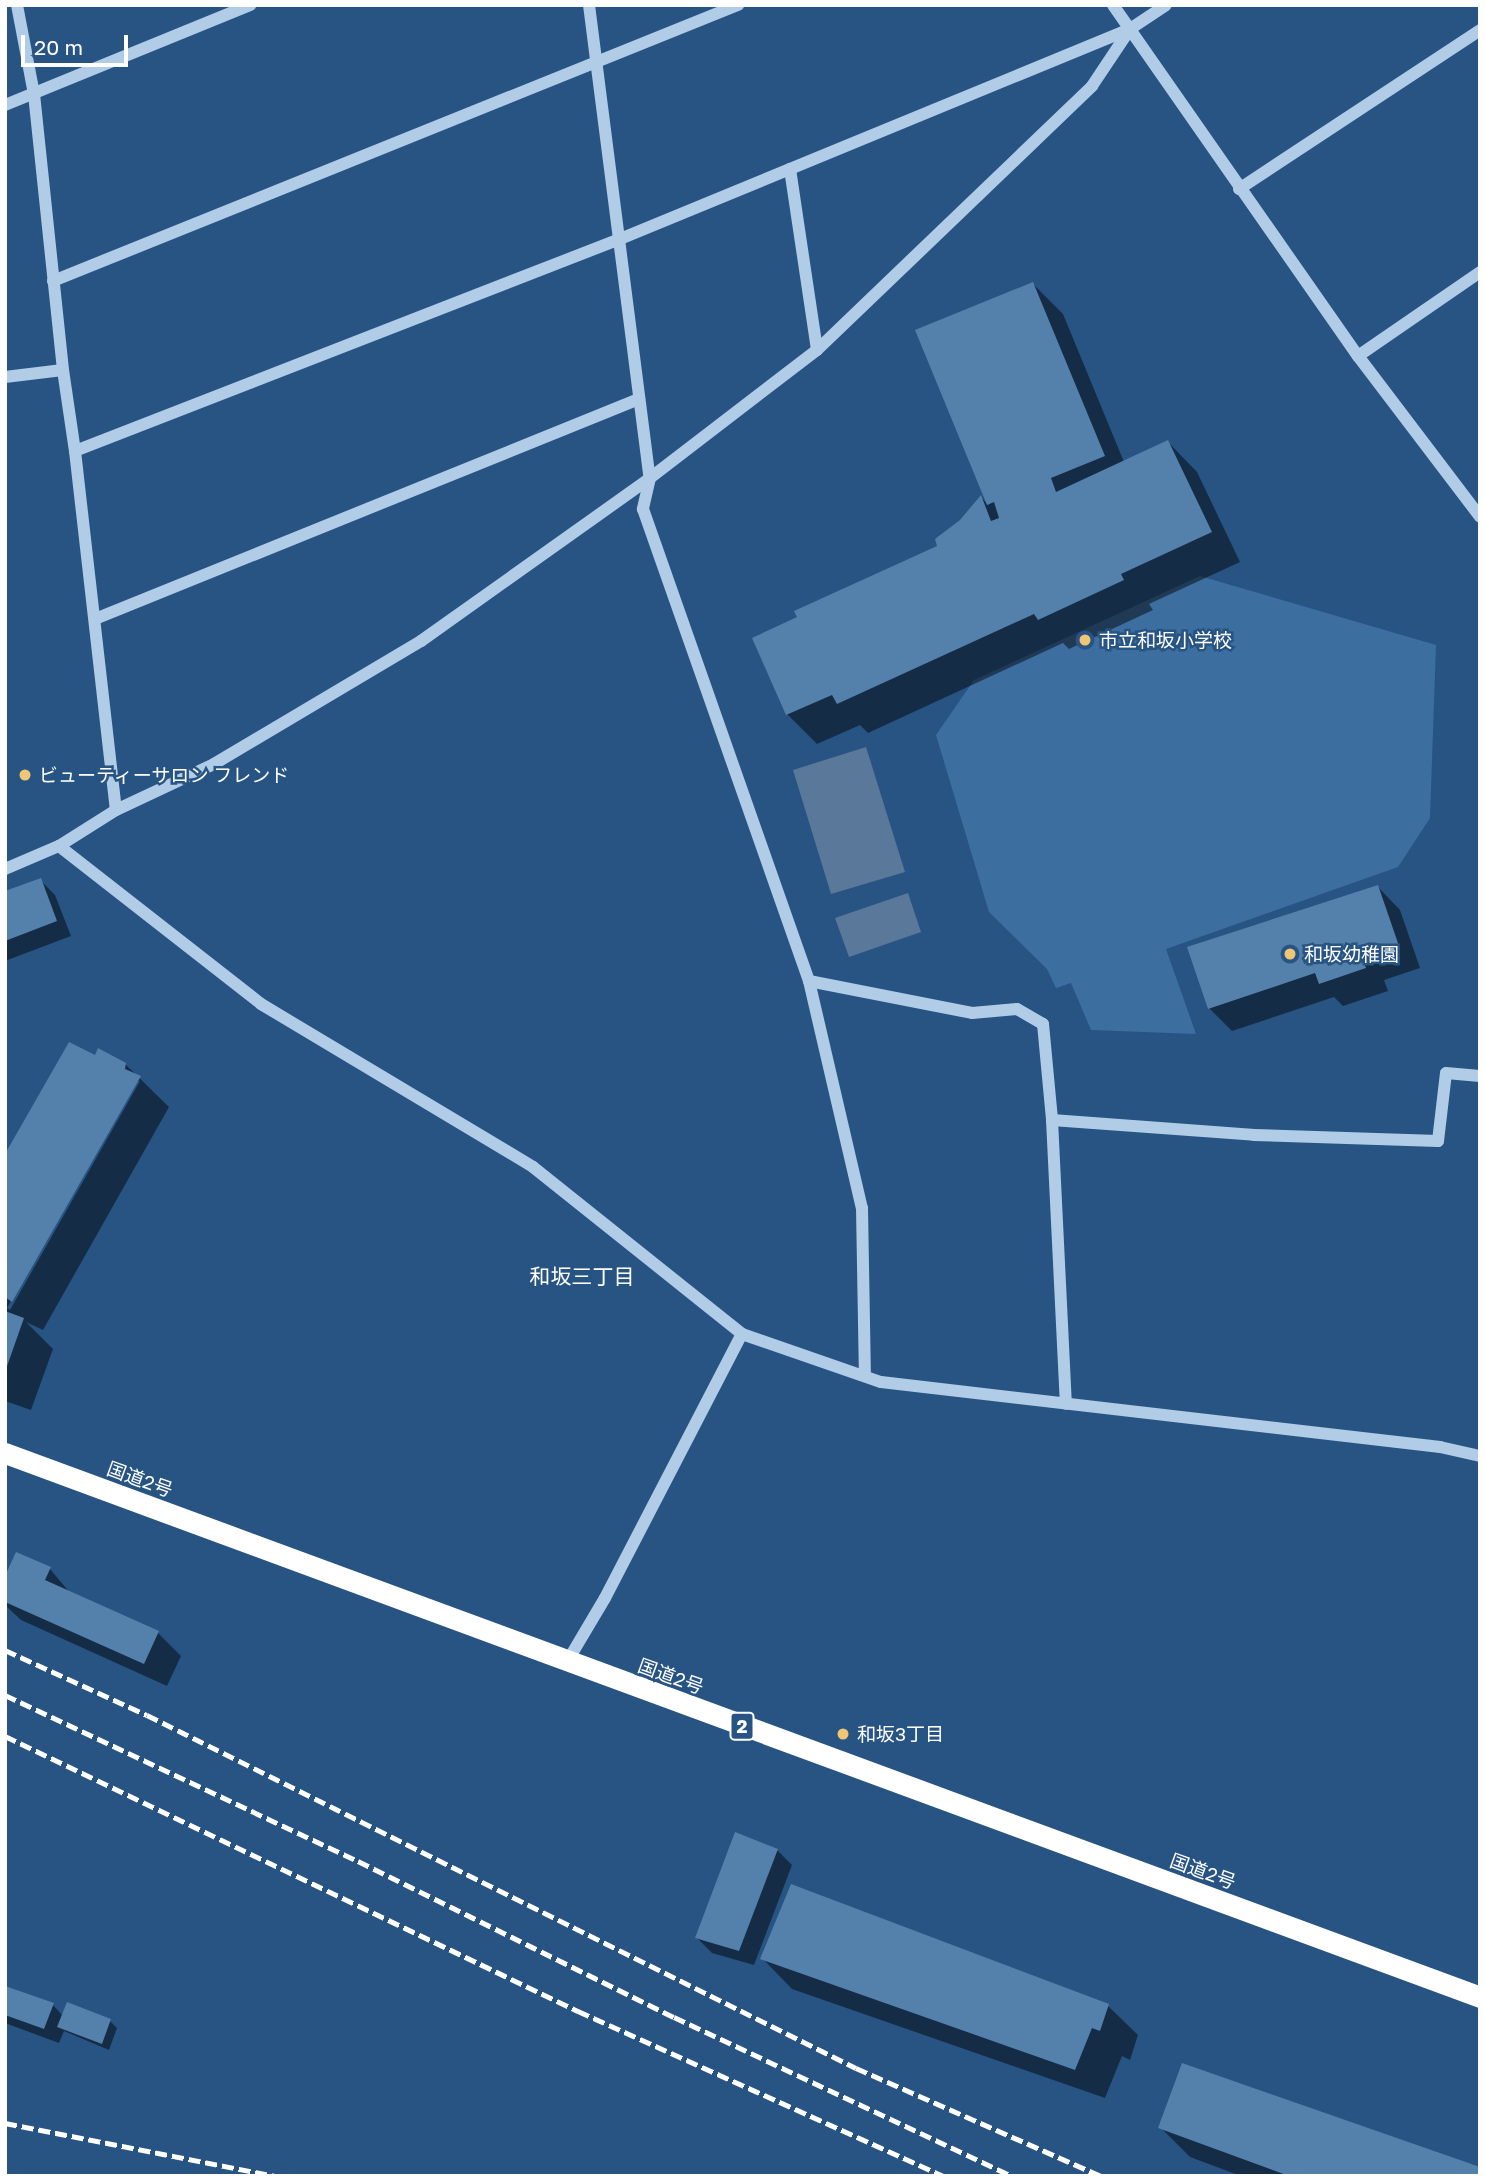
<!DOCTYPE html>
<meta charset="utf-8">
<style>
body{margin:0}
#map{position:relative;width:1485px;height:2181px;overflow:hidden;background:#275483;font-family:"Golos Text","Noto Sans JP",sans-serif}
div>[style]{position:absolute}
.green>*{inset:0;background:#3c6ea0}
.water>*{inset:0;background:#5a7899}
.shadow>*{inset:0;background:#0007}
.building>*{inset:0;background:#5480ac}
.minor>*{height:12px;margin:-6px;padding:0 6px;transform-origin:6px;border-radius:6px;background:#b0cce7}
.highway>*{height:21px;margin:-10.5px;padding:0 10.5px;transform-origin:10.5px;border-radius:10.5px;background:#fff}
.rail>*{height:5px;margin-top:-2.5px;transform-origin:0;background:repeating-linear-gradient(90deg,#fff 0 12px,transparent 0 17px)}
.dots>*{width:19px;height:19px;translate:-50% -50%;box-sizing:border-box;border:4px solid #275483;border-radius:50%}
span{translate:-50% -50%;white-space:nowrap;text-align:center;line-height:1.15;-webkit-text-stroke:5px #275483;paint-order:stroke}
.shield-label span{padding:2px 5px;background:#275483;border:2px solid;border-radius:5px;-webkit-text-stroke-width:0}
.shield-label{font-size:18px;color:#fff;font-weight:700}
.poi-label{font-size:19px;color:#fff}
.left{translate:0 -50%;text-align:left}
.street-label{font-size:19px;color:#fff}
.neighbourhood-label{font-size:21px;color:#fff}
.frame{position:absolute;inset:0;border:7px solid #fff;pointer-events:none}
.scale{position:absolute;left:21px;top:35px;width:107px;height:32px;box-sizing:border-box;border:4px solid #fff;border-top:0;padding-left:9px;font-size:21px;line-height:24px;white-space:nowrap;color:#fff;-webkit-text-stroke:5px #275483;paint-order:stroke}
</style>
<div id="map">
<div class="green">
<div style="clip-path:polygon(1200px 576px,1436px 645px,1430px 818px,1398px 867px,1166px 949px,1196px 1034px,1091px 1030px,1071px 983px,1056px 988px,1047px 969px,989px 912px,936px 735px,974px 680px)"></div>
</div>
<div class="water">
<div style="clip-path:polygon(866px 747px,905px 872px,831px 894px,793px 770px)"></div>
<div style="clip-path:polygon(908px 893px,921px 932px,849px 957px,835px 918px)"></div>
</div>
<div class="shadow">
<div style="clip-path:polygon(1033px 284px,1063px 314px,1124px 462px,1168px 442px,1197px 472px,1240px 562px,1149px 604px,1153px 610px,1069px 649px,1063px 643px,868px 733px,860px 725px,817px 744px,787px 714px,981px 497px,989px 506px,918px 331px)"></div>
<div style="clip-path:polygon(40px 880px,55px 895px,71px 936px,5px 961px,5px 893px)"></div>
<div style="clip-path:polygon(1378px 887px,1400px 910px,1420px 968px,1384px 980px,1388px 991px,1343px 1006px,1334px 997px,1232px 1031px,1209px 1008px)"></div>
<div style="clip-path:polygon(evenodd,95px 1057px,125px 1064px,169px 1107px,43px 1330px,26px 1322px,53px 1349px,31px 1410px,5px 1401px,5px 1157px,95px 1057px,136px 1081px,140px 1081px,10px 1310px,7px 1308px,136px 1081px)"></div>
<div style="clip-path:polygon(50px 1569px,71px 1594px,158px 1633px,181px 1656px,167px 1686px,21px 1620px,5px 1605px,5px 1581px)"></div>
<div style="clip-path:polygon(777px 1850px,792px 1865px,754px 1965px,712px 1953px,697px 1938px)"></div>
<div style="clip-path:polygon(763px 1959px,1108px 2006px,1138px 2035px,1130px 2060px,1122px 2056px,1105px 2098px,792px 1989px)"></div>
<div style="clip-path:polygon(5px 1988px,53px 2005px,63px 2016px,110px 2021px,117px 2028px,109px 2050px,64px 2031px,59px 2043px,5px 2023px)"></div>
<div style="clip-path:polygon(1160px 2127px,1480px 2176px,1241px 2176px,1190px 2157px)"></div>
</div>
<div class="building">
<div style="clip-path:polygon(1033px 282px,1105px 456px,1051px 478px,1056px 492px,1168px 440px,1212px 532px,1121px 574px,1124px 580px,1038px 620px,1034px 614px,837px 704px,832px 695px,786px 715px,752px 638px,797px 617px,794px 611px,937px 546px,935px 539px,960px 520px,981px 495px,991px 521px,999px 518px,994px 502px,987px 505px,915px 330px)"></div>
<div style="clip-path:polygon(41px 878px,57px 921px,5px 941px,5px 891px)"></div>
<div style="clip-path:polygon(1378px 885px,1399px 946px,1362px 958px,1366px 968px,1319px 984px,1315px 973px,1208px 1009px,1187px 947px)"></div>
<div style="clip-path:polygon(69px 1042px,95px 1055px,98px 1048px,126px 1063px,125px 1069px,141px 1076px,12px 1302px,5px 1297px,5px 1154px)"></div>
<div style="clip-path:polygon(5px 1311px,24px 1318px,6px 1369px,5px 1369px)"></div>
<div style="clip-path:polygon(16px 1552px,51px 1567px,45px 1580px,159px 1631px,144px 1664px,5px 1602px,5px 1576px)"></div>
<div style="clip-path:polygon(735px 1832px,778px 1849px,739px 1951px,695px 1938px)"></div>
<div style="clip-path:polygon(791px 1884px,1109px 2004px,1100px 2031px,1092px 2028px,1075px 2070px,760px 1959px)"></div>
<div style="clip-path:polygon(5px 1986px,54px 2003px,44px 2029px,5px 2015px)"></div>
<div style="clip-path:polygon(67px 2002px,111px 2019px,102px 2044px,57px 2027px)"></div>
<div style="clip-path:polygon(1182px 2063px,1480px 2167px,1480px 2176px,1289px 2176px,1158px 2128px)"></div>
</div>
<div class="minor">
<div style="left:17px;top:5px;width:91px;rotate:79.2deg"></div>
<div style="left:34px;top:94px;width:278px;rotate:84deg"></div>
<div style="left:63px;top:370px;width:82px;rotate:81.6deg"></div>
<div style="left:75px;top:451px;width:361px;rotate:83.5deg"></div>
<div style="left:589px;top:5px;width:477px;rotate:82.7deg"></div>
<div style="left:650px;top:478px;width:32px;rotate:103deg"></div>
<div style="left:643px;top:509px;width:500px;rotate:70.62deg"></div>
<div style="left:809px;top:981px;width:166px;rotate:11.1deg"></div>
<div style="left:972px;top:1013px;width:45px;rotate:-5.1deg"></div>
<div style="left:1017px;top:1009px;width:30px;rotate:30deg"></div>
<div style="left:1043px;top:1024px;width:96px;rotate:84.6deg"></div>
<div style="left:1052px;top:1120px;width:284px;rotate:87.2deg"></div>
<div style="left:1113px;top:5px;width:428px;rotate:55.1deg"></div>
<div style="left:1358px;top:356px;width:202px;rotate:52.8deg"></div>
<div style="left:5px;top:105px;width:265px;rotate:-22.2deg"></div>
<div style="left:790px;top:169px;width:183px;rotate:81.5deg"></div>
<div style="left:1239px;top:189px;width:289px;rotate:-33.4deg"></div>
<div style="left:53px;top:281px;width:739px;rotate:-21.95deg"></div>
<div style="left:1358px;top:356px;width:148px;rotate:-34.5deg"></div>
<div style="left:5px;top:377px;width:58px;rotate:-6.9deg"></div>
<div style="left:75px;top:451px;width:585px;rotate:-21.26deg"></div>
<div style="left:620px;top:239px;width:552px;rotate:-22.38deg"></div>
<div style="left:1130px;top:29px;width:43px;rotate:-33.7deg"></div>
<div style="left:95px;top:619px;width:587px;rotate:-22.02deg"></div>
<div style="left:59px;top:846px;width:256px;rotate:38deg"></div>
<div style="left:261px;top:1004px;width:317px;rotate:30.9deg"></div>
<div style="left:533px;top:1167px;width:268px;rotate:38.6deg"></div>
<div style="left:742px;top:1334px;width:147px;rotate:19.1deg"></div>
<div style="left:881px;top:1382px;width:563px;rotate:6.63deg"></div>
<div style="left:1440px;top:1447px;width:41px;rotate:12.7deg"></div>
<div style="left:5px;top:869px;width:59px;rotate:-23.1deg"></div>
<div style="left:59px;top:846px;width:67px;rotate:-32.3deg"></div>
<div style="left:116px;top:810px;width:108px;rotate:-25.1deg"></div>
<div style="left:214px;top:764px;width:241px;rotate:-30.7deg"></div>
<div style="left:421px;top:641px;width:281px;rotate:-35.4deg"></div>
<div style="left:650px;top:478px;width:210px;rotate:-37.5deg"></div>
<div style="left:817px;top:350px;width:381px;rotate:-43.8deg"></div>
<div style="left:1092px;top:86px;width:69px;rotate:-56.3deg"></div>
<div style="left:809px;top:981px;width:233px;rotate:76.9deg"></div>
<div style="left:862px;top:1208px;width:168px;rotate:89deg"></div>
<div style="left:1052px;top:1120px;width:203px;rotate:4.2deg"></div>
<div style="left:1254px;top:1135px;width:184px;rotate:1.9deg"></div>
<div style="left:1438px;top:1141px;width:68px;rotate:-83.3deg"></div>
<div style="left:1446px;top:1073px;width:34px;rotate:5deg"></div>
<div style="left:567px;top:1662px;width:74px;rotate:-59.3deg"></div>
<div style="left:605px;top:1598px;width:297px;rotate:-62.6deg"></div>
</div>
<div class="highway">
<div style="left:5px;top:1453px;width:1572px;rotate:20.24deg"></div>
</div>
<div class="rail">
<div style="left:5px;top:1650px;width:156px;rotate:24.6deg"></div>
<div style="left:147px;top:1715px;width:792px;rotate:26.47deg"></div>
<div style="left:856px;top:2068px;width:268px;rotate:23.8deg"></div>
<div style="left:5px;top:1695px;width:390px;rotate:25.2deg"></div>
<div style="left:358px;top:1861px;width:352px;rotate:26.3deg"></div>
<div style="left:674px;top:2017px;width:374px;rotate:25.2deg"></div>
<div style="left:5px;top:1736px;width:636px;rotate:25.64deg"></div>
<div style="left:578px;top:2011px;width:401px;rotate:24.3deg"></div>
<div style="left:5px;top:2123px;width:275px;rotate:11.1deg"></div>
</div>
<div class="dots">
<div style="left:1085px;top:640px;background:#efc676"></div>
<div style="left:25px;top:775px;background:#efc676"></div>
<div style="left:1290px;top:954px;background:#efc676"></div>
<div style="left:843px;top:1734px;background:#efc676"></div>
</div>
<div class="shield-label">
<span style="left:742px;top:1726px">2</span>
</div>
<div class="poi-label">
<span class="left" style="left:1099px;top:640px">市立和坂小学校</span>
<span class="left" style="left:39px;top:775px">ビューティーサロン フレンド</span>
<span class="left" style="left:1304px;top:954px">和坂幼稚園</span>
<span class="left" style="left:857px;top:1734px">和坂3丁目</span>
</div>
<div class="street-label">
<span style="left:140px;top:1479px;rotate:20deg">国道2号</span>
<span style="left:671px;top:1676px;rotate:20deg">国道2号</span>
<span style="left:1203px;top:1871px;rotate:20deg">国道2号</span>
</div>
<div class="neighbourhood-label">
<span style="left:582px;top:1276px">和坂三丁目</span>
</div>
<div class="frame"></div>
<div class="scale">20 m</div>
</div>
